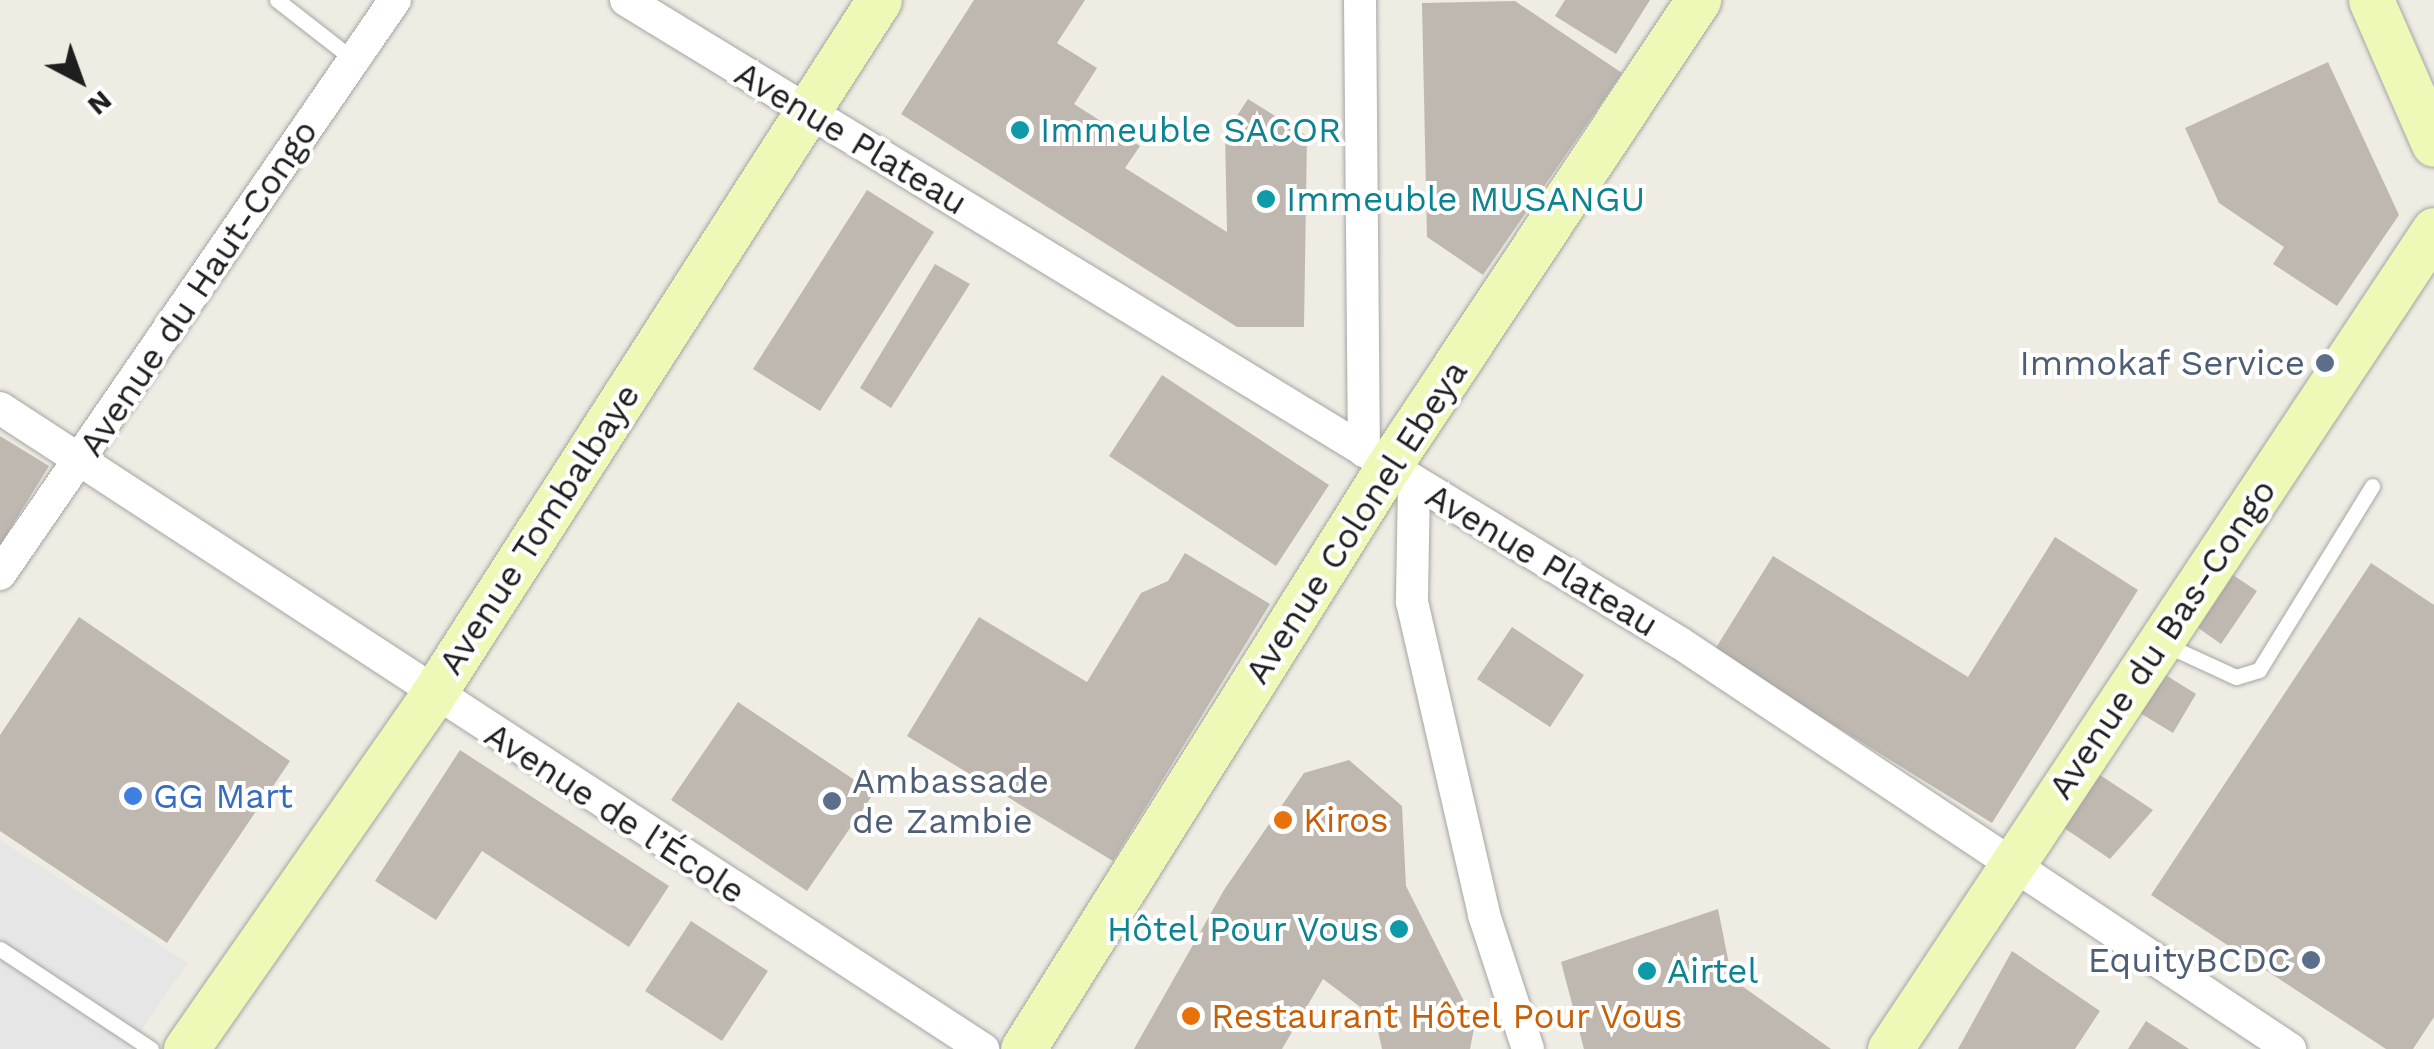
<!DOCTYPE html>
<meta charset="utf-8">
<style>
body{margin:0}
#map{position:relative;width:2434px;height:1049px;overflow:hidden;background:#efece3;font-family:"Work Sans",sans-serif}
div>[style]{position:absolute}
.parking>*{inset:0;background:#e6e6e6}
.building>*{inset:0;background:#bfb8b0}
.roads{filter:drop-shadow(0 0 2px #a5a5a5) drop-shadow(0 0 2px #a5a5a5)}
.lane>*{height:15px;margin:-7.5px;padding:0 7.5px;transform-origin:7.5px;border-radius:7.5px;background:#fff}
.street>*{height:32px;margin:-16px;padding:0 16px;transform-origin:16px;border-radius:16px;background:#fff}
.secondary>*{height:45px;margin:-22.5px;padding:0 22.5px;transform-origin:22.5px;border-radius:22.5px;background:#eff9b7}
.dots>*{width:28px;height:28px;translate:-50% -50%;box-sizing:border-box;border:5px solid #fff;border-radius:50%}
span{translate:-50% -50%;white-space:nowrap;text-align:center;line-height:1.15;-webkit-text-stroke:8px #fff;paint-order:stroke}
.culture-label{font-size:35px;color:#0d838f}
.left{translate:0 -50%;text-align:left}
.right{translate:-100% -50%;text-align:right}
.street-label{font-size:35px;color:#1e1e1e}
.service-label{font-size:35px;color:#4e5e75}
.shop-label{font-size:35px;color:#366cbe}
.food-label{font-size:35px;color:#c56008}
.north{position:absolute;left:30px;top:30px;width:100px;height:100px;-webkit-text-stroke:8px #fff;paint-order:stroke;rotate:139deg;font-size:28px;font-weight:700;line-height:40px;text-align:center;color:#1e1e1e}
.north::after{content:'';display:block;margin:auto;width:35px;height:45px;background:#1e1e1e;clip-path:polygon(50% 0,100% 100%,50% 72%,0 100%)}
</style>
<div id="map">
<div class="parking">
<div style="clip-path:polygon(0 840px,188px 963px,128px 1049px,0 1049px)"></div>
</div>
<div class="building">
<div style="clip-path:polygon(974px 0,1085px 0,1057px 43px,1097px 68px,1074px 104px,1140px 146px,1125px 168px,1227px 232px,1225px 134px,1248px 99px,1307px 136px,1304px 327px,1237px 327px,901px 114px)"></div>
<div style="clip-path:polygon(1565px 0,1650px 0,1616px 54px,1555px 16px)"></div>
<div style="clip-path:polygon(1515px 1px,1622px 73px,1483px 275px,1427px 237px,1422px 3px)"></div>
<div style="clip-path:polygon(2328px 62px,2399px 215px,2337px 306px,2273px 264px,2284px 247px,2219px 203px,2185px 128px)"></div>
<div style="clip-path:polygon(867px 190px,934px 232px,820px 411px,753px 369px)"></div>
<div style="clip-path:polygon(935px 264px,970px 284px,891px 408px,860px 388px)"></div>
<div style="clip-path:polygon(1162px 375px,1329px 485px,1276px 566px,1109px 456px)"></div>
<div style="clip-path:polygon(0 436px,49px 466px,0 545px)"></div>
<div style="clip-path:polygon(2055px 537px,2138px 590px,1992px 823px,1714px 651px,1773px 556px,1968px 677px)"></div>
<div style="clip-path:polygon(1185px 553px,1270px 604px,1113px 861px,907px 736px,979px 617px,1087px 682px,1141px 593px,1168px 581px)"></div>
<div style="clip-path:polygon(2371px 563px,2434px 605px,2434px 1017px,2413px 1049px,2386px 1049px,2151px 895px)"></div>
<div style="clip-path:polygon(2230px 573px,2257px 591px,2221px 644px,2194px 625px)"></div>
<div style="clip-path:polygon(79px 617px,290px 761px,167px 943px,0 831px,0 735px)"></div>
<div style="clip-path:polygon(1512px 627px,1584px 675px,1550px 727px,1477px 679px)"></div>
<div style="clip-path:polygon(2164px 674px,2196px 694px,2173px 733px,2140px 713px)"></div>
<div style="clip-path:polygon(738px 702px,874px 793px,807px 891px,671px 800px)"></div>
<div style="clip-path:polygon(460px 750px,669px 886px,629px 947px,482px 851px,436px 920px,375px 881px)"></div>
<div style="clip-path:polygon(1349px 760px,1402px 806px,1406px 886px,1475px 1023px,1470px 1049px,1382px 1049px,1375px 1018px,1323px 979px,1282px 1049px,1134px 1049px,1224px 890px,1304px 773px)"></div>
<div style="clip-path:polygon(2097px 773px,2153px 810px,2110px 859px,2061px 826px)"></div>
<div style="clip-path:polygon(1718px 909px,1732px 979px,1831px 1049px,1584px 1049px,1561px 962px)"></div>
<div style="clip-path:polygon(691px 921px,768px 971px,722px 1041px,645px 991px)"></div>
<div style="clip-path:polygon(2012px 951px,2100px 1011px,2075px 1049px,1958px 1049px)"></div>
<div style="clip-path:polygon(2146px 1021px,2189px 1049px,2128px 1049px)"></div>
</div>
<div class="roads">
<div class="lane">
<div style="left:277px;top:0;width:98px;rotate:37.9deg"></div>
<div style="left:2162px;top:643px;width:81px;rotate:24.7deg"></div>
<div style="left:2236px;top:677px;width:24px;rotate:-17deg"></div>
<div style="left:2259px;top:670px;width:216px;rotate:-58.4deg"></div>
<div style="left:0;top:949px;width:181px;rotate:33.5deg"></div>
</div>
<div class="street">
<div style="left:626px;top:0;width:1235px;rotate:31.39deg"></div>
<div style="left:1680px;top:643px;width:733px;rotate:33.65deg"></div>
<div style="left:1360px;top:0;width:451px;rotate:89.5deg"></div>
<div style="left:0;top:408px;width:1174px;rotate:33.11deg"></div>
<div style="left:1414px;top:483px;width:119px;rotate:91deg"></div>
<div style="left:1412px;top:602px;width:321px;rotate:77deg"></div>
<div style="left:1484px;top:915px;width:141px;rotate:71.8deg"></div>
<div style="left:0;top:574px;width:697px;rotate:-55.47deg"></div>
</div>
<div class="secondary">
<div style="left:2371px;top:0;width:157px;rotate:66.4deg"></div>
<div style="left:186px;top:1049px;width:430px;rotate:-55.1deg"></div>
<div style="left:432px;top:696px;width:827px;rotate:-57.29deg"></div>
<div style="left:1023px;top:1049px;width:687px;rotate:-57.91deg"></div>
<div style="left:1388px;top:467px;width:561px;rotate:-56.42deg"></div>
<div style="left:1890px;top:1049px;width:983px;rotate:-56.41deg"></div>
</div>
</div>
<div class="dots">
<div style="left:1020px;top:130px;background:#0f9aa8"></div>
<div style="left:1266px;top:199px;background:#0f9aa8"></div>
<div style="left:2325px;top:363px;background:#5c6f8a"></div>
<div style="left:133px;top:796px;background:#3f7fe0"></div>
<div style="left:832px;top:801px;background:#5c6f8a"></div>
<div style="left:1283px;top:820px;background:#e8710a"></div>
<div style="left:1399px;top:929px;background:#0f9aa8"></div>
<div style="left:2311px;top:960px;background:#5c6f8a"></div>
<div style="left:1647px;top:971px;background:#0f9aa8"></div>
<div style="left:1191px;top:1016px;background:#e8710a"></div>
</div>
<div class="culture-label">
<span class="left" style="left:1040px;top:130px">Immeuble SACOR</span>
<span class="left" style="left:1286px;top:199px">Immeuble MUSANGU</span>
<span class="right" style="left:1379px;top:929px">Hôtel Pour Vous</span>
<span class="left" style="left:1667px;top:971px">Airtel</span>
</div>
<div class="street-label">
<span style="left:851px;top:138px;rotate:31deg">Avenue Plateau</span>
<span style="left:198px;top:288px;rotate:-56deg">Avenue du Haut-Congo</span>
<span style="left:1356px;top:522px;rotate:-57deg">Avenue Colonel Ebeya</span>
<span style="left:539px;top:529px;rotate:-57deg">Avenue Tombalbaye</span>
<span style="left:1542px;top:560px;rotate:31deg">Avenue Plateau</span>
<span style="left:2162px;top:639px;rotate:-56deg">Avenue du Bas-Congo</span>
<span style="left:615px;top:813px;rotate:33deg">Avenue de l’École</span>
</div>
<div class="service-label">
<span class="right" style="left:2305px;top:363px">Immokaf Service</span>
<span class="left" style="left:852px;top:801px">Ambassade<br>de Zambie</span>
<span class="right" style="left:2291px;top:960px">EquityBCDC</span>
</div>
<div class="shop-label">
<span class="left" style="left:153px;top:796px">GG Mart</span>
</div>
<div class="food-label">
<span class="left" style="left:1303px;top:820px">Kiros</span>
<span class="left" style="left:1211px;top:1016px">Restaurant Hôtel Pour Vous</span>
</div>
<div class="north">N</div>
</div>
